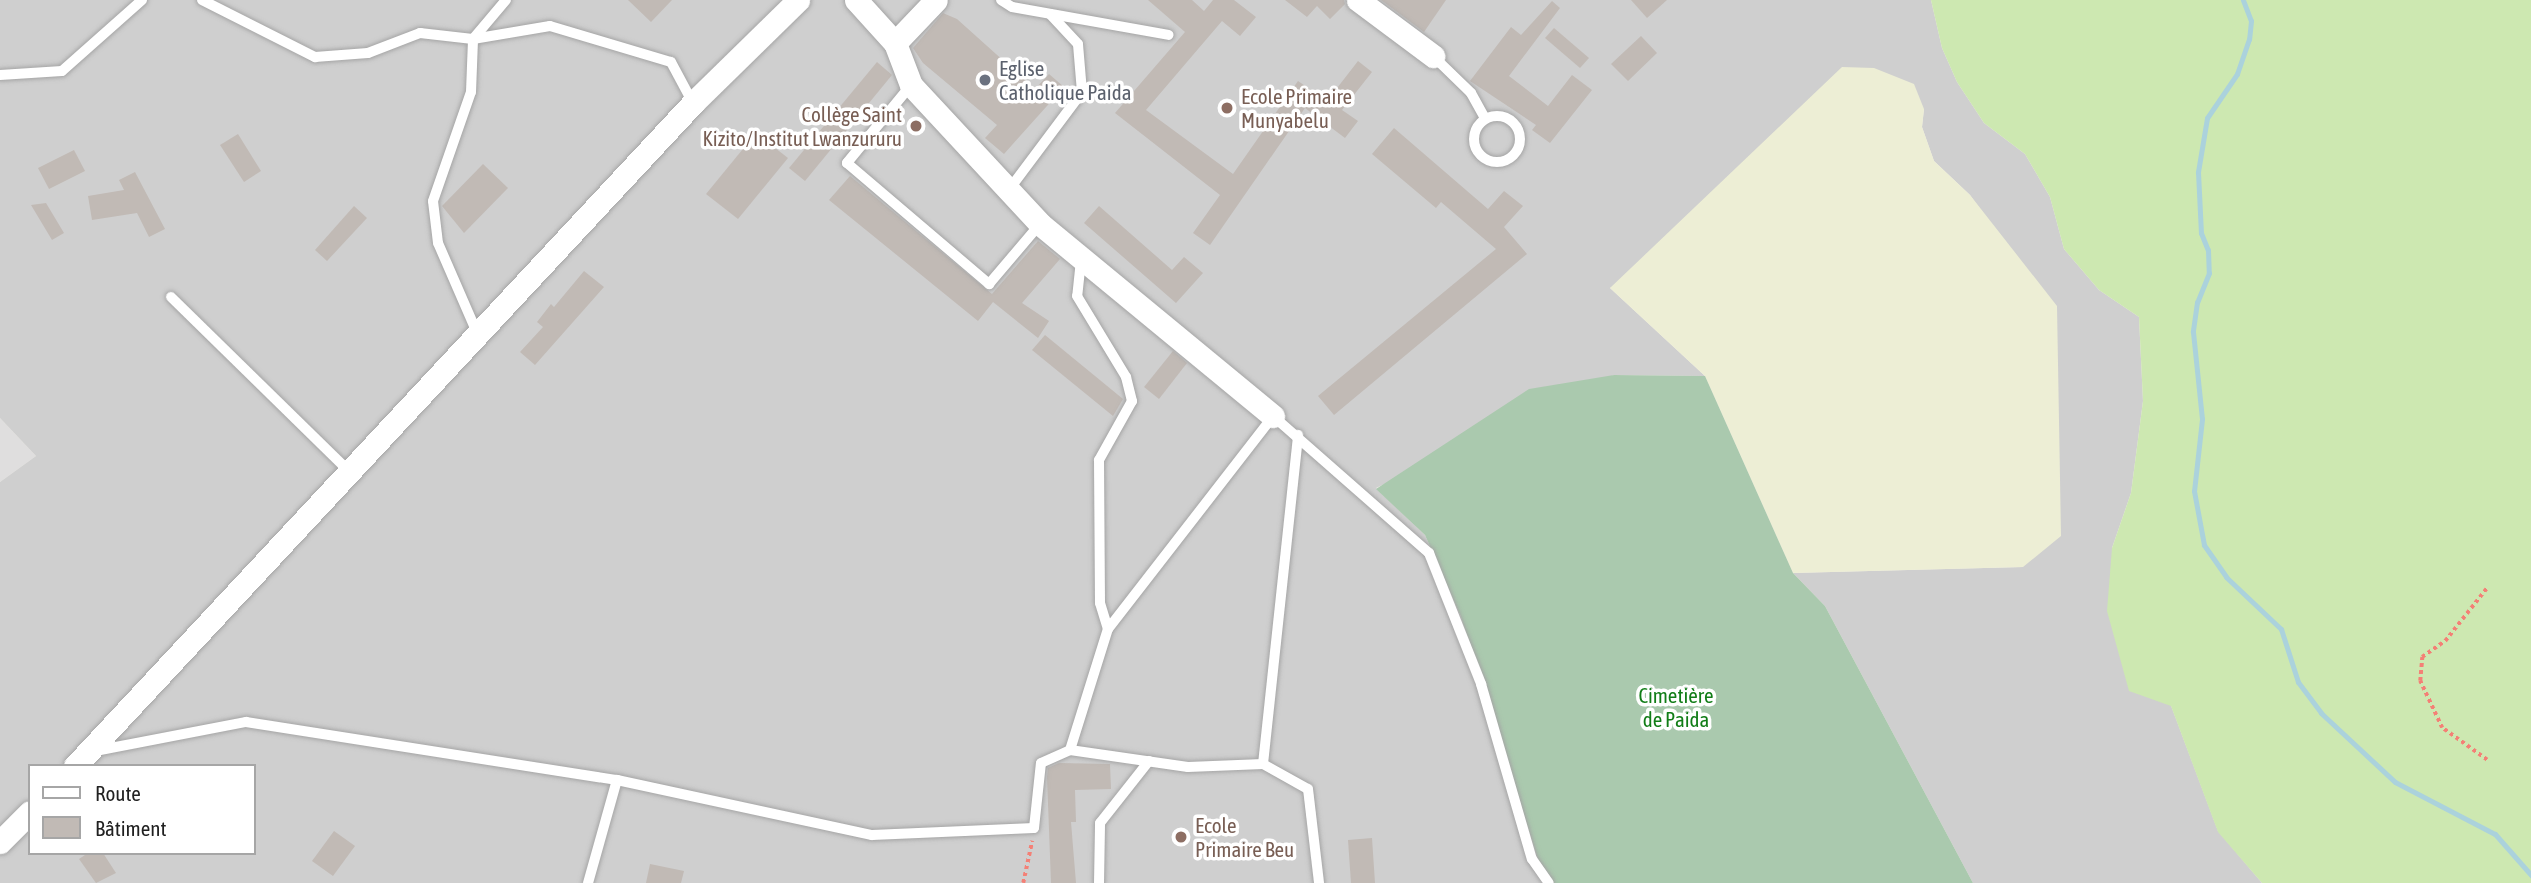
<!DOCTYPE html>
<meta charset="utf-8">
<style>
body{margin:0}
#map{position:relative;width:2531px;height:883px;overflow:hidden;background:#f1eee8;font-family:"Asap Condensed",sans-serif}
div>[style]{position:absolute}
.residential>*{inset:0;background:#dfdede}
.religious>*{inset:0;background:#cfcfcf}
.farmland>*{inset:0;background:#edeed5}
.grass>*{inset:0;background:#cde8b1}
.cemetery>*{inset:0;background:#aac9ae}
.stream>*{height:5px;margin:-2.5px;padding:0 2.5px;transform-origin:2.5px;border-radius:2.5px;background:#abd2dc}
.building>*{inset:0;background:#c1bab5}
.path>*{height:3.5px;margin-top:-1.75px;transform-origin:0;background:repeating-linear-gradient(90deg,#f48076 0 3.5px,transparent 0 7px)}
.roads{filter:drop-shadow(0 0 2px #a5a5a5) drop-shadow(0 0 2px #a5a5a5)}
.lane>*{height:10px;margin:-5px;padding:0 5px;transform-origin:5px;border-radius:5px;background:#fff}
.lane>.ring{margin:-5px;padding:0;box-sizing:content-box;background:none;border:10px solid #fff;border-radius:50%}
.street>*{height:23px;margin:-11.5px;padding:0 11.5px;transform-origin:11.5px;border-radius:11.5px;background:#fff}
.dots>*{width:19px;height:19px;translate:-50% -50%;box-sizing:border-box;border:4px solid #fff;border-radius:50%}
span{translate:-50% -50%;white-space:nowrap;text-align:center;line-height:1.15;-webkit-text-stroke:7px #fff;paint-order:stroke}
.worship-label{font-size:21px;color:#5b616d}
.left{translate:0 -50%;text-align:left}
.education-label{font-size:21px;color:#785e54}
.right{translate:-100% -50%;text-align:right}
.park-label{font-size:21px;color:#117d17}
.legend{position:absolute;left:28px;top:764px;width:228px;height:91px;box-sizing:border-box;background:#fff;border:2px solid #a6a6a6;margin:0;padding:9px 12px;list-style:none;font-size:21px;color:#212121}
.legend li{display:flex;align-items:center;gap:14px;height:35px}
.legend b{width:35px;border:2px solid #a6a6a6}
</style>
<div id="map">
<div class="residential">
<div style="clip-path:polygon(0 418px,36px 456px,0 482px)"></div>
</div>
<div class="religious">
<div style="clip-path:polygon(evenodd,0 0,1931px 0,1942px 48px,1957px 82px,1984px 123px,2025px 154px,2050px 197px,2064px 249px,2099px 290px,2139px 317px,2143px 401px,2131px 493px,2112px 548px,2218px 831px,2262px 883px,1973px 883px,1825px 606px,1793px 573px,2023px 567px,1990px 223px,1970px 195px,1934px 161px,1922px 127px,1924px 109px,1610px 288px,1705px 376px,1614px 375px,1376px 488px,1425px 535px,1461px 617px,1554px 883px,0 883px,0 482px,36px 456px,0 418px,0 0,30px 766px,254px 766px,254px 853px,30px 853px,30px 766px)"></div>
</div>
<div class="farmland">
<div style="clip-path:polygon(1842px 67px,1874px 68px,1914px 84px,1924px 109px,1922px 127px,1934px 161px,1970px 195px,2057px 306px,2061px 536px,2023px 567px,1793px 573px,1705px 376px,1610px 288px)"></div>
</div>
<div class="grass">
<div style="clip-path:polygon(1931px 0,2531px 0,2531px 883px,2262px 883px,2218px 832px,2171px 706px,2129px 691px,2107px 611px,2112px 548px,2131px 493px,2143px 401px,2139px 317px,2099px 290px,2064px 249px,2050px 197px,2025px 154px,1984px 123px,1957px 82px,1942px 48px)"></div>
</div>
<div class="cemetery">
<div style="clip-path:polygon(1614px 375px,1705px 376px,1793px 573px,1825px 606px,1973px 883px,1554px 883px,1538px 859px,1461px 617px,1425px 535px,1376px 489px,1529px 389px)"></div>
</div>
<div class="stream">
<div style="left:2243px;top:0;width:22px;rotate:69deg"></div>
<div style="left:2251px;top:21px;width:18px;rotate:96deg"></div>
<div style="left:2249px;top:39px;width:37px;rotate:109deg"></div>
<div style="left:2237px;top:74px;width:53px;rotate:124.3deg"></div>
<div style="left:2207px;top:118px;width:55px;rotate:99.5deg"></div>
<div style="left:2198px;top:172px;width:61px;rotate:87.2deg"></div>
<div style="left:2201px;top:233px;width:18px;rotate:68deg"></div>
<div style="left:2208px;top:250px;width:23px;rotate:88deg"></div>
<div style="left:2209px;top:273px;width:31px;rotate:112deg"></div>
<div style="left:2197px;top:302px;width:30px;rotate:98deg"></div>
<div style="left:2193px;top:332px;width:87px;rotate:84.1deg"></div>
<div style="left:2202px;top:419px;width:72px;rotate:96.3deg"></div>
<div style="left:2194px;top:491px;width:55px;rotate:79.5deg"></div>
<div style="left:2204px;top:545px;width:39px;rotate:55deg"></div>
<div style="left:2226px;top:577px;width:76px;rotate:43.4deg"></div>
<div style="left:2281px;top:629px;width:56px;rotate:72.2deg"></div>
<div style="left:2298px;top:682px;width:39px;rotate:53deg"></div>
<div style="left:2321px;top:713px;width:101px;rotate:43deg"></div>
<div style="left:2395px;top:782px;width:113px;rotate:27.5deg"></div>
<div style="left:2495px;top:834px;width:55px;rotate:48.7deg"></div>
</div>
<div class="building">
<div style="clip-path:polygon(628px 0,672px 0,651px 22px)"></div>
<div style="clip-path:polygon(1148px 0,1192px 0,1204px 11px,1213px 0,1234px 0,1256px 17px,1240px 36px,1222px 21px,1146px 110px,1233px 174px,1298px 81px,1327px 101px,1358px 61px,1372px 72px,1342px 110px,1358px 121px,1345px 138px,1305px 108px,1210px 245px,1193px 233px,1220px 195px,1115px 113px,1185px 32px)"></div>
<div style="clip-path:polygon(1285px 0,1344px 0,1345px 4px,1330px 19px,1317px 6px,1307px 17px)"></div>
<div style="clip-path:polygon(1381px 0,1446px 0,1424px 32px)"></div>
<div style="clip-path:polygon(1631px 0,1667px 0,1647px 18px)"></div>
<div style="clip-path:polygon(1552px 1px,1560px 8px,1509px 76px,1548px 106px,1572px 75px,1592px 90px,1550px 143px,1532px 130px,1536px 125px,1470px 81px,1511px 27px,1521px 35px)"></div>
<div style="clip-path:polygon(943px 13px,957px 19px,1035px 89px,1049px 74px,1064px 87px,1004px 154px,985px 138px,997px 125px,923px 63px,913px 48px)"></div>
<div style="clip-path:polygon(1554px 28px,1589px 58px,1580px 68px,1545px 38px)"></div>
<div style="clip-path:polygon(1641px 36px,1657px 53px,1628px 81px,1611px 64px)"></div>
<div style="clip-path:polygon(877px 62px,892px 75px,805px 181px,789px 168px)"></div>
<div style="clip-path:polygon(1394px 128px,1488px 209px,1504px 191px,1523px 206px,1504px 227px,1527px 254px,1334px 415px,1318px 396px,1496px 249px,1441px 202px,1436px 208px,1372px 154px)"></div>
<div style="clip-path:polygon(756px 133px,788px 158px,738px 219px,706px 194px)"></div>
<div style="clip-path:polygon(238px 134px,261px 171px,244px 182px,220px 145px)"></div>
<div style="clip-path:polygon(74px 150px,85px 171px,49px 189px,38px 168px)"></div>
<div style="clip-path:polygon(483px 164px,508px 188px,464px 233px,442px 206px)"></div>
<div style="clip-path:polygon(135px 172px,165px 229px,149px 237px,137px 213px,92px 220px,88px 196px,124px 190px,119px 180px)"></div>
<div style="clip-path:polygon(850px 176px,992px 294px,1038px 241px,1060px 259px,1022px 303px,1049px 321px,1038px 338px,993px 302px,978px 321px,829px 200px)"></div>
<div style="clip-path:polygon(46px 203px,64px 233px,52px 240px,31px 205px)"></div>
<div style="clip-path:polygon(354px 206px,367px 218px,327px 261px,315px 250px)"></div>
<div style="clip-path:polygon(1099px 206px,1172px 270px,1184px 257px,1203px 273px,1176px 303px,1084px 223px)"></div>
<div style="clip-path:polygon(584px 271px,604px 287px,535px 365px,520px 352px,543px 327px,537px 322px,551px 304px,554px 307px)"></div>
<div style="clip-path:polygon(1045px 335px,1123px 399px,1113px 416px,1032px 350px)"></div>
<div style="clip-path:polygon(1173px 351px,1187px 363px,1159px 399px,1144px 387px)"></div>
<div style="clip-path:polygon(1059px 763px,1110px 764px,1111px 789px,1075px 790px,1076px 822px,1071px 822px,1076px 883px,1051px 883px,1047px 777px,1048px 768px)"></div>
<div style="clip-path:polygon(334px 831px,355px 846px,333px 876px,312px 861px)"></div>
<div style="clip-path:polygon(1372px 838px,1375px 883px,1351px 883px,1348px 840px)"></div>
<div style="clip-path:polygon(88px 853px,103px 853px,116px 873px,96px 883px,79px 859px)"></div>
<div style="clip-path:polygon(650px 864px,684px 871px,681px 883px,646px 883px)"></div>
</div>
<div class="path">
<div style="left:2487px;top:760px;width:55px;rotate:-144.6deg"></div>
<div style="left:2442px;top:728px;width:52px;rotate:-115.1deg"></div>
<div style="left:2420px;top:681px;width:24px;rotate:-85deg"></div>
<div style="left:2422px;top:657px;width:28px;rotate:-35deg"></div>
<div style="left:2445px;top:641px;width:68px;rotate:-51.6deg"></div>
<div style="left:1023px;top:883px;width:43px;rotate:-77.9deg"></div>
</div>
<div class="roads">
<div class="lane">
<div style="left:202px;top:0;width:127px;rotate:26.8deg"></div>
<div style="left:315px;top:57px;width:53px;rotate:-4.3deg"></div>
<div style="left:368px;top:53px;width:56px;rotate:-21deg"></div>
<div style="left:420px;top:33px;width:53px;rotate:6.5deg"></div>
<div style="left:473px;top:39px;width:78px;rotate:-9.6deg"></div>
<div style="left:550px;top:26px;width:126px;rotate:16.6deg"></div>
<div style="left:671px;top:62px;width:47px;rotate:61.8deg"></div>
<div style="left:1001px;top:0;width:13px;rotate:32deg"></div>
<div style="left:1012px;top:7px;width:159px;rotate:10.1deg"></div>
<div style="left:1433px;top:56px;width:53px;rotate:44.2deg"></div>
<div style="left:1471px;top:93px;width:29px;rotate:61deg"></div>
<div style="left:0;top:75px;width:62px;rotate:-3.7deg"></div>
<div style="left:62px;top:71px;width:107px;rotate:-41.6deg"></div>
<div style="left:911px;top:85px;width:101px;rotate:129.4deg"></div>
<div style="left:847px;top:163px;width:187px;rotate:40.4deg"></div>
<div style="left:989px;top:284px;width:79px;rotate:-49.6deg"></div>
<div class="ring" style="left:1474px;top:116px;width:36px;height:36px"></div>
<div style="left:1008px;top:191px;width:124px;rotate:-53.2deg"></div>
<div style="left:1082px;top:92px;width:48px;rotate:-94.8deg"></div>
<div style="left:1078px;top:44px;width:41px;rotate:-133deg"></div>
<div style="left:1081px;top:260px;width:36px;rotate:96deg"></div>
<div style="left:1077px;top:296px;width:95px;rotate:58.8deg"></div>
<div style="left:1126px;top:377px;width:25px;rotate:76deg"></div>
<div style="left:1132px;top:401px;width:68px;rotate:119.2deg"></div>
<div style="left:1099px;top:460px;width:143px;rotate:89.6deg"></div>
<div style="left:1100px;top:603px;width:27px;rotate:73deg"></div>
<div style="left:171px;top:297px;width:250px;rotate:44.4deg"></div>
<div style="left:478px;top:335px;width:100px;rotate:-113.5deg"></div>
<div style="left:438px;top:243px;width:42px;rotate:-96.8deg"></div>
<div style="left:433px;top:201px;width:115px;rotate:-70.8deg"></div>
<div style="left:471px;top:92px;width:53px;rotate:-87.8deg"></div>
<div style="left:473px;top:39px;width:51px;rotate:-49.8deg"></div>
<div style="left:1070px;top:750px;width:119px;rotate:8.2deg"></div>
<div style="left:1188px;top:767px;width:75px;rotate:-2.3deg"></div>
<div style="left:1263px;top:764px;width:51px;rotate:29.1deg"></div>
<div style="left:1308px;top:789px;width:95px;rotate:83.3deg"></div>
<div style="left:95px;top:751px;width:154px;rotate:-10.9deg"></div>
<div style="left:246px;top:722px;width:376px;rotate:8.9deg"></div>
<div style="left:617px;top:780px;width:261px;rotate:12.2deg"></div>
<div style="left:872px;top:835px;width:162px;rotate:-2.5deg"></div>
<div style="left:1034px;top:828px;width:65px;rotate:-83.9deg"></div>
<div style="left:1041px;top:763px;width:32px;rotate:-24deg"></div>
<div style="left:1070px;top:750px;width:127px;rotate:-72.6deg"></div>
<div style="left:1108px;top:629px;width:269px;rotate:-52.2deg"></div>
<div style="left:1273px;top:416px;width:208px;rotate:41.3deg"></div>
<div style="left:1429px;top:553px;width:141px;rotate:68.3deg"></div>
<div style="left:1481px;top:684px;width:182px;rotate:73.8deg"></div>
<div style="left:1532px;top:859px;width:29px;rotate:55deg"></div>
<div style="left:1263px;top:764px;width:331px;rotate:-83.9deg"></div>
<div style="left:588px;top:883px;width:107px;rotate:-74.3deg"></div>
<div style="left:1099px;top:883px;width:60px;rotate:-89deg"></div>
<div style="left:1100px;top:823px;width:79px;rotate:-51.7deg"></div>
</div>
<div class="street">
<div style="left:856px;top:0;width:58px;rotate:47.8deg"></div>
<div style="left:895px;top:43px;width:45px;rotate:69.1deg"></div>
<div style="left:911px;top:85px;width:190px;rotate:47.1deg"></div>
<div style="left:1040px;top:224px;width:302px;rotate:39.5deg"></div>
<div style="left:1358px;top:0;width:94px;rotate:36.7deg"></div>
<div style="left:895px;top:43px;width:59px;rotate:-46.4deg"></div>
<div style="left:75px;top:766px;width:906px;rotate:-47.01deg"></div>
<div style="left:693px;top:103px;width:147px;rotate:-44.4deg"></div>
<div style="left:0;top:842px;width:42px;rotate:-45deg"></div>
</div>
</div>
<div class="dots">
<div style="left:985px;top:80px;background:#6b7280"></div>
<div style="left:1227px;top:108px;background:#8d6e63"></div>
<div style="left:916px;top:126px;background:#8d6e63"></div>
<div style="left:1181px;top:837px;background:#8d6e63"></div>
</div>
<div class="worship-label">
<span class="left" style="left:999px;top:80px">Eglise<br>Catholique Paida</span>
</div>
<div class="education-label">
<span class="left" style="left:1241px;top:108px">Ecole Primaire<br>Munyabelu</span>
<span class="right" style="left:902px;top:126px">Collège Saint<br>Kizito/Institut Lwanzururu</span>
<span class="left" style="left:1195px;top:837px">Ecole<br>Primaire Beu</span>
</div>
<div class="park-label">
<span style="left:1676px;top:707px">Cimetière<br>de Paida</span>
</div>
<ul class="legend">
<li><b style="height:9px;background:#fff"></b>Route</li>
<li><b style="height:19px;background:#c1bab5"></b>Bâtiment</li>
</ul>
</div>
